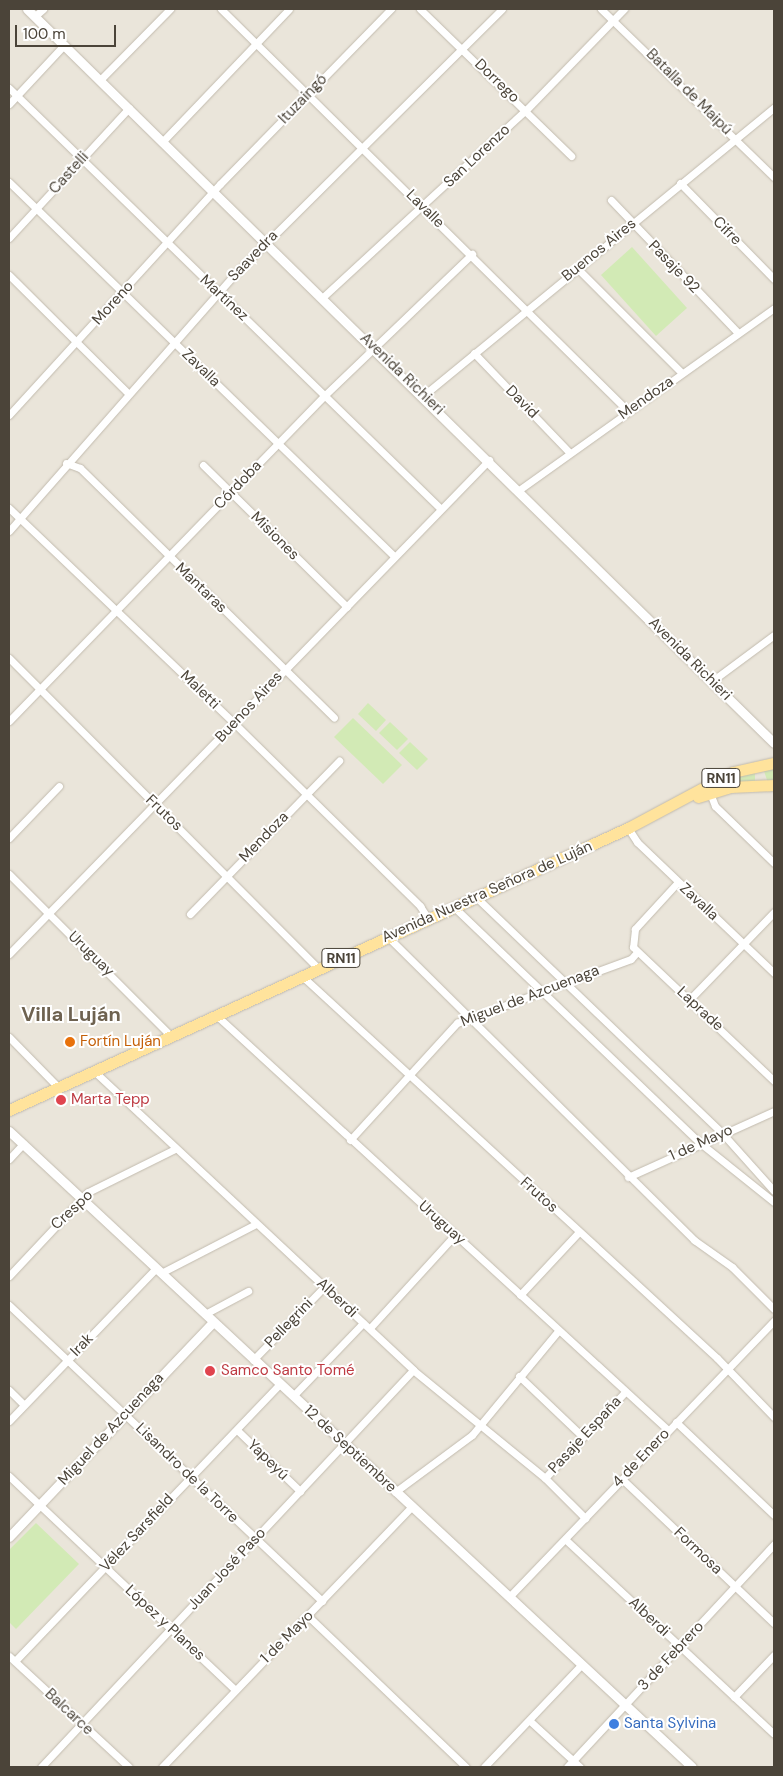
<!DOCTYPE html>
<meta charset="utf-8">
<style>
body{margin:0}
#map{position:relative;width:783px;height:1776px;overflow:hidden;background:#f6f3ec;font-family:"DM Sans",sans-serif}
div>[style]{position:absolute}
.residential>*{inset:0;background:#eae5da}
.green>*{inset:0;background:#d2eab5}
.roads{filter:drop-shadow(0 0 1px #c2bbae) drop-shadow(0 0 1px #c2bbae)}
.minor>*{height:7px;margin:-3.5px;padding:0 3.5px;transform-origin:3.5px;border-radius:3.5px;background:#fff}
.tertiary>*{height:9px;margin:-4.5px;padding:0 4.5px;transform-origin:4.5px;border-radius:4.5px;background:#fff}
.primary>*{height:11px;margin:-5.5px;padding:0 5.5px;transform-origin:5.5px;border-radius:5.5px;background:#ffe39c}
.dots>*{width:14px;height:14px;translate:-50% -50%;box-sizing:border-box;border:2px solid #fff;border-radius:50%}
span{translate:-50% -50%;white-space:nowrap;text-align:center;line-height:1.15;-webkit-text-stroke:4px #fff;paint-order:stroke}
.shield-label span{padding:1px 4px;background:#fff;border:1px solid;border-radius:4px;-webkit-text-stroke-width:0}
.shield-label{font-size:14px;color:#4b4439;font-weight:700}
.street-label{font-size:15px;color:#4b4439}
.food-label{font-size:15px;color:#c56008}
.left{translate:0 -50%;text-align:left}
.health-label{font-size:15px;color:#be3a42}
.shop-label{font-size:15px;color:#366cbe}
.district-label{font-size:20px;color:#6e6250;font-weight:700}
.frame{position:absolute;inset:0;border:10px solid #4b4439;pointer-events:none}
.scale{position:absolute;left:15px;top:25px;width:101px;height:22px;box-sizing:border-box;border:2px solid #4b4439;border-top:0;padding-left:6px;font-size:15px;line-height:18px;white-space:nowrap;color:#4b4439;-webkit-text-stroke:4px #fff;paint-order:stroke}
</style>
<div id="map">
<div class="residential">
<div style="clip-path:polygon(9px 9px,774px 9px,774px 1767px,9px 1767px)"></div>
</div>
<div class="green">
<div style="clip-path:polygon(632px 247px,687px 308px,656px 336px,601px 275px)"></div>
<div style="clip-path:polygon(368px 703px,386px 720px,376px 731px,358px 714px)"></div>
<div style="clip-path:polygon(353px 718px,402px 765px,383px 784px,334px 737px)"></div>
<div style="clip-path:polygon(390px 722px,408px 739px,397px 750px,379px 733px)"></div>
<div style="clip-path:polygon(410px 742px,428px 759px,417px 770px,399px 753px)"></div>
<div style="clip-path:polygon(774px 767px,774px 782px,767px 780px,764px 771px)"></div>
<div style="clip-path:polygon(755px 769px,755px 781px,724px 784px,725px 780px)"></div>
<div style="clip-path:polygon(36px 1523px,79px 1564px,16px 1629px,9px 1622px,9px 1550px)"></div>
</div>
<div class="roads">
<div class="minor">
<div style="left:221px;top:9px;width:572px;rotate:44.65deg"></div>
<div style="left:420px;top:9px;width:211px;rotate:44.2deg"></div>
<div style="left:601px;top:9px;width:241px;rotate:44.2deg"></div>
<div style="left:35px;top:16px;width:11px;rotate:-41deg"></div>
<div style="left:100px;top:80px;width:100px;rotate:-45.4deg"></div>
<div style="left:9px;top:88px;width:602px;rotate:44.26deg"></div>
<div style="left:9px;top:104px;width:81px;rotate:-47deg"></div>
<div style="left:163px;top:141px;width:182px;rotate:-46.3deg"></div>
<div style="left:9px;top:182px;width:537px;rotate:44.17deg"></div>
<div style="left:680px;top:183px;width:134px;rotate:45.6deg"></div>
<div style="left:611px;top:200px;width:184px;rotate:46.3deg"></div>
<div style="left:9px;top:238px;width:177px;rotate:-47.3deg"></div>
<div style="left:577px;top:268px;width:148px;rotate:45deg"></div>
<div style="left:9px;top:275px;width:168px;rotate:44.8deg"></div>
<div style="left:323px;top:297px;width:276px;rotate:-42.7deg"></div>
<div style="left:526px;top:110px;width:141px;rotate:-45.9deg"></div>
<div style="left:474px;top:353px;width:137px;rotate:46.2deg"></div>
<div style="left:424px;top:395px;width:453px;rotate:-39.4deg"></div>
<div style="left:9px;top:415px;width:313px;rotate:-47.6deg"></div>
<div style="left:220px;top:184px;width:245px;rotate:-45.7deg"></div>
<div style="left:66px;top:463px;width:15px;rotate:20deg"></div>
<div style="left:80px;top:468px;width:356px;rotate:44.5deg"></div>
<div style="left:203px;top:465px;width:202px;rotate:44.6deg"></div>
<div style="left:519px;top:490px;width:313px;rotate:-35.5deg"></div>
<div style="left:9px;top:508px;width:313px;rotate:43.7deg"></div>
<div style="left:235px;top:724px;width:260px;rotate:44.5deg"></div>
<div style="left:420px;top:906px;width:15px;rotate:58deg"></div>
<div style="left:9px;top:531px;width:339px;rotate:-48.7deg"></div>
<div style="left:233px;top:276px;width:379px;rotate:-44.8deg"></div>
<div style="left:9px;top:658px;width:439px;rotate:45.1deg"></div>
<div style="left:712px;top:681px;width:77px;rotate:-36.6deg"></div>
<div style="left:9px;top:721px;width:454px;rotate:-45.9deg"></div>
<div style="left:325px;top:395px;width:204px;rotate:-43.8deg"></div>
<div style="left:710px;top:793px;width:14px;rotate:69deg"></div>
<div style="left:715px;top:806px;width:82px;rotate:44deg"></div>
<div style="left:628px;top:828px;width:17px;rotate:57deg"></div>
<div style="left:637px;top:842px;width:190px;rotate:43.7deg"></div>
<div style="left:9px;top:838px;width:72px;rotate:-46.1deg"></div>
<div style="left:9px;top:874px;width:229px;rotate:45deg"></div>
<div style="left:678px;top:882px;width:64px;rotate:132.5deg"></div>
<div style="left:635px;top:929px;width:18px;rotate:96deg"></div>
<div style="left:633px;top:947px;width:195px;rotate:43.5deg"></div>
<div style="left:477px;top:898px;width:341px;rotate:43.8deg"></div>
<div style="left:723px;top:1134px;width:76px;rotate:48.2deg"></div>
<div style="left:455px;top:908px;width:338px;rotate:43.8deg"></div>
<div style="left:699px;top:1142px;width:96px;rotate:38.7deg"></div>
<div style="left:190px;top:914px;width:214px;rotate:-45.8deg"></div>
<div style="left:388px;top:937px;width:431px;rotate:44.7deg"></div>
<div style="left:694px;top:1240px;width:47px;rotate:35.4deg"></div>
<div style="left:732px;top:1267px;width:59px;rotate:45deg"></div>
<div style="left:9px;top:954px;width:689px;rotate:-45.82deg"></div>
<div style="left:302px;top:976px;width:564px;rotate:42.63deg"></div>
<div style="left:717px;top:1358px;width:82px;rotate:46deg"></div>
<div style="left:690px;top:999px;width:121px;rotate:-46deg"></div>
<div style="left:216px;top:1015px;width:614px;rotate:42.56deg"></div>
<div style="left:9px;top:1037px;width:71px;rotate:45.6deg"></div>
<div style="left:95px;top:1072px;width:436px;rotate:43.1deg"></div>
<div style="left:413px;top:1370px;width:171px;rotate:39.3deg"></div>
<div style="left:545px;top:1478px;width:57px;rotate:45deg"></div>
<div style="left:350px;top:1140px;width:159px;rotate:-47.6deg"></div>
<div style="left:457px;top:1023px;width:185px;rotate:-20.2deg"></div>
<div style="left:631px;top:959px;width:9px;rotate:-49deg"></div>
<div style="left:9px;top:1159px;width:21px;rotate:-47deg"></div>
<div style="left:628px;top:1177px;width:160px;rotate:-24.3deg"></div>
<div style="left:161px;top:1273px;width:107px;rotate:-27.3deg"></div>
<div style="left:9px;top:1276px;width:115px;rotate:-46.8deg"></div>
<div style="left:88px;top:1192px;width:97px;rotate:-26.3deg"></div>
<div style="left:520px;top:1295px;width:86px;rotate:-46.9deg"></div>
<div style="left:9px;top:1305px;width:431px;rotate:43.4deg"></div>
<div style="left:205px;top:1314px;width:49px;rotate:-28.1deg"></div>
<div style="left:370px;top:1328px;width:126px;rotate:-47.6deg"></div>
<div style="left:253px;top:1360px;width:102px;rotate:-45.8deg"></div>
<div style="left:519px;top:1376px;width:88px;rotate:43.6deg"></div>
<div style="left:9px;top:1390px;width:21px;rotate:45deg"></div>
<div style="left:293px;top:1396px;width:101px;rotate:-46.2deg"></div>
<div style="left:9px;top:1421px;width:212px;rotate:-46.1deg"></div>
<div style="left:676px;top:1422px;width:135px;rotate:43.5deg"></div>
<div style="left:237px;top:1430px;width:88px;rotate:44.1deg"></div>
<div style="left:9px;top:1476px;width:310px;rotate:43.4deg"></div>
<div style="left:545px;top:1478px;width:117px;rotate:-47.1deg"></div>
<div style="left:622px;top:1479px;width:209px;rotate:43.5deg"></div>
<div style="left:395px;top:1492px;width:96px;rotate:-36.5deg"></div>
<div style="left:472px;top:1435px;width:136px;rotate:-50.4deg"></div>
<div style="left:566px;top:1540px;width:284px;rotate:43deg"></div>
<div style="left:509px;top:1597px;width:383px;rotate:-46.2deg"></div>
<div style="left:309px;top:1617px;width:217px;rotate:43.7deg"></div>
<div style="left:9px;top:1656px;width:163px;rotate:42.8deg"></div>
<div style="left:15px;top:1661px;width:383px;rotate:-46.3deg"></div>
<div style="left:734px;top:1697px;width:58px;rotate:-46.4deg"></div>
<div style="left:530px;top:1721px;width:68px;rotate:42.6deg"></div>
<div style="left:41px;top:1767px;width:544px;rotate:-46.86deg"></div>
<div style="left:162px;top:1767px;width:360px;rotate:-46.2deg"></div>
<div style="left:484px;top:1767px;width:142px;rotate:-46.4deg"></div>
<div style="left:567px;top:1767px;width:304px;rotate:-47.1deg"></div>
</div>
<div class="tertiary">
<div style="left:27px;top:9px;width:1047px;rotate:44.5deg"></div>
<div style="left:9px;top:1131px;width:933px;rotate:42.96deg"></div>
<div style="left:9px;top:1537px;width:296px;rotate:-46.5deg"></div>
</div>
<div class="primary">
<div style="left:698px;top:797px;width:34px;rotate:-17deg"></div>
<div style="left:730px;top:787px;width:44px;rotate:-2.6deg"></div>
<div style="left:9px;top:1110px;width:680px;rotate:-24.49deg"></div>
<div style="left:628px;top:828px;width:119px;rotate:-28.1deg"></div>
<div style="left:733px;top:772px;width:42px;rotate:-12.4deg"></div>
</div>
</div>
<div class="dots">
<div style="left:70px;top:1042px;background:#e8710a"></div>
<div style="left:61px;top:1100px;background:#e0444e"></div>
<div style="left:210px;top:1371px;background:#e0444e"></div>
<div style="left:614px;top:1724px;background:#3f7fe0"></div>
</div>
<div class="shield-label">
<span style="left:721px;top:778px">RN11</span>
<span style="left:341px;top:958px">RN11</span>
</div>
<div class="street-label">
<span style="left:497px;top:81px;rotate:44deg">Dorrego</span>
<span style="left:689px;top:92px;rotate:45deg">Batalla de Maipú</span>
<span style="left:303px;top:99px;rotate:-46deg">Ituzaingó</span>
<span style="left:477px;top:156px;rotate:-43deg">San Lorenzo</span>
<span style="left:69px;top:173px;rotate:-48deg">Castelli</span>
<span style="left:425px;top:209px;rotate:45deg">Lavalle</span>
<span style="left:727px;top:231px;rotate:45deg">Cifre</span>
<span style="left:599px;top:250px;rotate:-39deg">Buenos Aires</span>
<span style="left:253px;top:256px;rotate:-46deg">Saavedra</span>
<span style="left:674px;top:267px;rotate:46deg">Pasaje 92</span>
<span style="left:224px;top:298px;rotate:43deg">Martínez</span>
<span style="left:113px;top:303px;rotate:-48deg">Moreno</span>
<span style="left:201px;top:368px;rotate:44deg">Zavalla</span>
<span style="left:402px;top:374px;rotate:44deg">Avenida Richieri</span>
<span style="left:646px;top:398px;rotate:-35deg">Mendoza</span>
<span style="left:522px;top:402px;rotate:45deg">David</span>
<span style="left:238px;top:485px;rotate:-46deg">Córdoba</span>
<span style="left:275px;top:536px;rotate:45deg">Misiones</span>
<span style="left:201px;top:588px;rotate:44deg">Mantaras</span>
<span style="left:690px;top:659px;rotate:45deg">Avenida Richieri</span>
<span style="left:200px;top:690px;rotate:44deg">Maletti</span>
<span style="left:249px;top:707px;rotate:-47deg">Buenos Aires</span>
<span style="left:164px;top:813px;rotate:44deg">Frutos</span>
<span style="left:264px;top:837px;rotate:-46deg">Mendoza</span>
<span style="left:487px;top:892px;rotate:-24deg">Avenida Nuestra Señora de Luján</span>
<span style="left:699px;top:902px;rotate:43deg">Zavalla</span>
<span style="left:91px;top:954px;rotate:44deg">Uruguay</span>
<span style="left:530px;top:996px;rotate:-21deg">Miguel de Azcuenaga</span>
<span style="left:700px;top:1009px;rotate:43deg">Laprade</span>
<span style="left:701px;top:1143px;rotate:-24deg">1 de Mayo</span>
<span style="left:539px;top:1195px;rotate:42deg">Frutos</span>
<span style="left:72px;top:1210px;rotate:-43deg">Crespo</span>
<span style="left:442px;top:1223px;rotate:42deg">Uruguay</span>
<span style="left:337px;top:1298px;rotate:43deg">Alberdi</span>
<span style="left:289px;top:1323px;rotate:-46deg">Pellegrini</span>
<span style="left:82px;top:1345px;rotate:-46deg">Irak</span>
<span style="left:111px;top:1429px;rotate:-47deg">Miguel de Azcuenaga</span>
<span style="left:585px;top:1435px;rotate:-47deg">Pasaje España</span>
<span style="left:350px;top:1449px;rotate:43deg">12 de Septiembre</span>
<span style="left:641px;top:1458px;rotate:-46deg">4 de Enero</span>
<span style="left:268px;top:1460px;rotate:44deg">Yapeyú</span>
<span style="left:187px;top:1473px;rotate:44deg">Lisandro de la Torre</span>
<span style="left:137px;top:1533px;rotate:-47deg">Vélez Sarsfield</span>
<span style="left:698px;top:1551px;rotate:44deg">Formosa</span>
<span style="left:227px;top:1569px;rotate:-47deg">Juan José Paso</span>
<span style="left:649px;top:1617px;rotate:43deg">Alberdi</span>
<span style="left:165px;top:1623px;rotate:43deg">López y Planes</span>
<span style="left:287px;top:1637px;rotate:-45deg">1 de Mayo</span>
<span style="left:671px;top:1656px;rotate:-47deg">3 de Febrero</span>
<span style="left:69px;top:1712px;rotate:43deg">Balcarce</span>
</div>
<div class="food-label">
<span class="left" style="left:80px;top:1042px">Fortín Luján</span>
</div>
<div class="health-label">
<span class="left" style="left:71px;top:1100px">Marta Tepp</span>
<span class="left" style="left:221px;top:1371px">Samco Santo Tomé</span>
</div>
<div class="shop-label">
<span class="left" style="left:624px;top:1724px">Santa Sylvina</span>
</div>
<div class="district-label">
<span style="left:71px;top:1014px">Villa Luján</span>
</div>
<div class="frame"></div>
<div class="scale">100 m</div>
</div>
